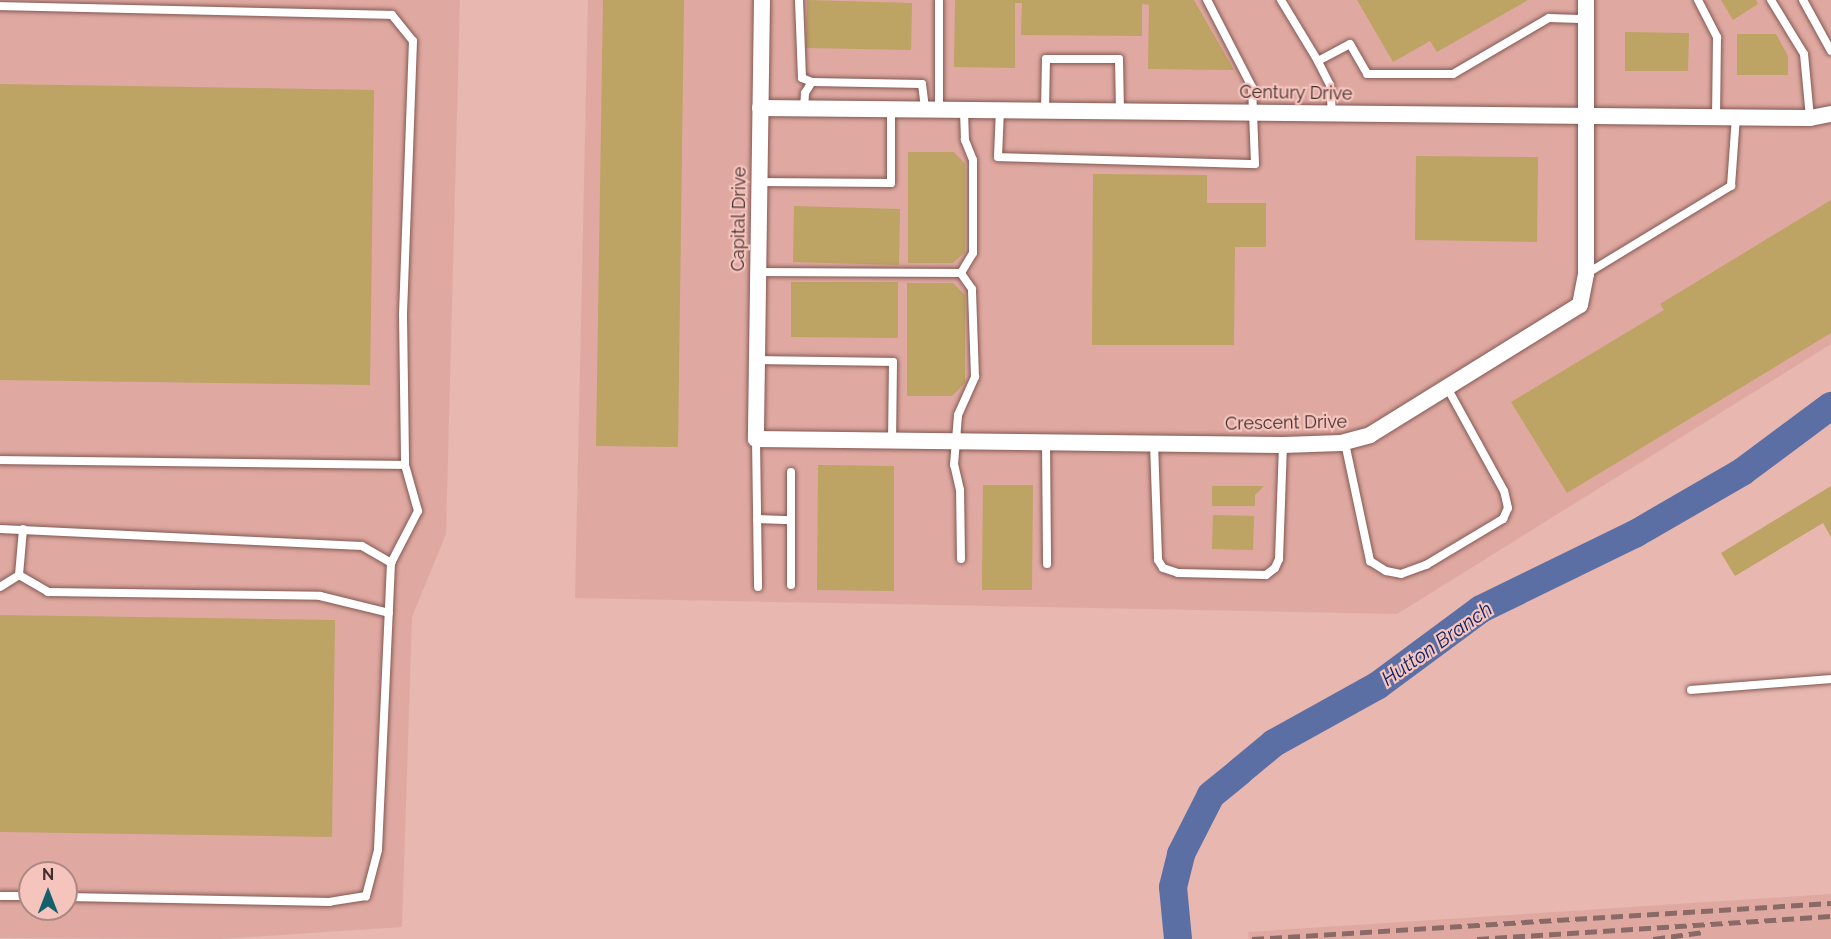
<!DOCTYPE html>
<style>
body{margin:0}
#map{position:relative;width:1831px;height:939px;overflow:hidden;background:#e7b7b0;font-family:Raleway,sans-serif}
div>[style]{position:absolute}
.built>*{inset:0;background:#dfa9a1}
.river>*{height:28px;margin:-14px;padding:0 14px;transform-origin:14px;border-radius:14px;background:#5b6fa5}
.building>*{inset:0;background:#bda364}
.roads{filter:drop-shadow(0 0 2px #825853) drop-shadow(0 0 2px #825853)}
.lane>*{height:8px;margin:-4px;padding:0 4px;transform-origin:4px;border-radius:4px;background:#fff}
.street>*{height:16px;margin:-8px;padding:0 8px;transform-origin:8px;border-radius:8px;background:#fff}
.rail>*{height:4.5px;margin-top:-2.25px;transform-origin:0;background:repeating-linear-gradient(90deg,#896a66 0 12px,transparent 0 18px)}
span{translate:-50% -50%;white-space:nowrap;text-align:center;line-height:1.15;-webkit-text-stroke:4.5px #f4c4bd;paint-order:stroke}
.street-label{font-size:18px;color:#422f2d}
.water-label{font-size:20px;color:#142466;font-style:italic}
.north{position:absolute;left:18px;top:861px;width:60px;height:60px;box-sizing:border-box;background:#f4c4bd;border:2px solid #ad8883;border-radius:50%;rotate:0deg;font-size:16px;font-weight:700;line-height:24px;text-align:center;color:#422f2d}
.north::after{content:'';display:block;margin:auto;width:21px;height:27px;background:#14616b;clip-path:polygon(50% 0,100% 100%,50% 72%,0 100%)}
</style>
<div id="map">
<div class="built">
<div style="clip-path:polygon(evenodd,0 0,460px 0,446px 534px,412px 617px,402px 927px,219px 939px,0 938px,0 0,30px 873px,66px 873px,66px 909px,30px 909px,30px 873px)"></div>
<div style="clip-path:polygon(588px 0,1831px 0,1831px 344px,1397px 614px,575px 598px)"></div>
<div style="clip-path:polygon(1831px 894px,1831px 939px,1249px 939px,1248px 932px)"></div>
</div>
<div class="river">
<div style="left:1178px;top:939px;width:52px;rotate:-95.5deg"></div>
<div style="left:1173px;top:887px;width:34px;rotate:-76deg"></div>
<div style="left:1181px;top:854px;width:66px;rotate:-63deg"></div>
<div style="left:1211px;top:795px;width:36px;rotate:-39deg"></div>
<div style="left:1239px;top:772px;width:45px;rotate:-39.6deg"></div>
<div style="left:1274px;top:743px;width:118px;rotate:-29deg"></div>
<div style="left:1377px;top:686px;width:129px;rotate:-36.5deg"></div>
<div style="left:1481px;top:609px;width:171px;rotate:-26deg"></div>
<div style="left:1635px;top:534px;width:124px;rotate:-30.1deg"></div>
<div style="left:1742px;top:472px;width:111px;rotate:-36.6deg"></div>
</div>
<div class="building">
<div style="clip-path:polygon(603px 0,684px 0,678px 447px,596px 446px)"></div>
<div style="clip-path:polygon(807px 0,912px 3px,911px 50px,806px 48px)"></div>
<div style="clip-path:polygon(955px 0,1194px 0,1234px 70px,1148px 69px,1149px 5px,1142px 4px,1142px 36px,1021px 35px,1022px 3px,1015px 3px,1015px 68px,954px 67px)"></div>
<div style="clip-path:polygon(1357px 0,1528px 0,1437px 52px,1430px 41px,1393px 62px)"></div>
<div style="clip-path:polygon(1721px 0,1756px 0,1758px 4px,1733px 20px)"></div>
<div style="clip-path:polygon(1625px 32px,1689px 33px,1688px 71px,1625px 71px)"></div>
<div style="clip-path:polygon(1737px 34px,1776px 34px,1788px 56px,1788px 75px,1737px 75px)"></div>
<div style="clip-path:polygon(0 84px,374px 90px,370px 385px,0 380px)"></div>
<div style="clip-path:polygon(908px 152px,954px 152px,965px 164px,965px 252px,953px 263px,908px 263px)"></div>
<div style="clip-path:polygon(1416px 156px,1538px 157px,1537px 242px,1415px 240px)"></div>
<div style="clip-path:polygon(1093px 174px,1207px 175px,1207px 203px,1266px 203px,1266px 247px,1235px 247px,1234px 345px,1092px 345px)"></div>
<div style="clip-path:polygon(1831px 200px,1831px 333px,1567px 493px,1511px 402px,1664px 310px,1660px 304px)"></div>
<div style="clip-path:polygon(794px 206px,900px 209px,899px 265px,793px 262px)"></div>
<div style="clip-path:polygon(791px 282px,898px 282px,898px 338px,791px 337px)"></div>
<div style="clip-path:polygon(907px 283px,953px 283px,965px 295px,965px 383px,952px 396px,907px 396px)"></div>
<div style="clip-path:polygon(818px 465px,894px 466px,894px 591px,817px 590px)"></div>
<div style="clip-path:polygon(983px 485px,1033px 485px,1032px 590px,982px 590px)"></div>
<div style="clip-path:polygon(1212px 486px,1264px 486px,1255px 495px,1255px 506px,1212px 506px)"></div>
<div style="clip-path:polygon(1831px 486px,1831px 537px,1823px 523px,1735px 576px,1721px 553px)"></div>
<div style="clip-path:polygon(1213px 515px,1254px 516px,1253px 550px,1212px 549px)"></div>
<div style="clip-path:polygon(0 615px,335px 620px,332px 837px,0 832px)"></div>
</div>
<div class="roads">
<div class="lane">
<div style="left:799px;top:0;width:78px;rotate:87.8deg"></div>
<div style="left:802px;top:78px;width:11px;rotate:22deg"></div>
<div style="left:812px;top:82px;width:110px;rotate:1deg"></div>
<div style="left:922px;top:84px;width:23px;rotate:83deg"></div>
<div style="left:939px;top:0;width:108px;rotate:90deg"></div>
<div style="left:1281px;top:0;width:71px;rotate:58.8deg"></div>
<div style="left:1698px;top:0;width:42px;rotate:62.8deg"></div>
<div style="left:1717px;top:37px;width:80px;rotate:90.7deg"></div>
<div style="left:1771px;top:0;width:63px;rotate:58.6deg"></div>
<div style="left:1804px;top:54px;width:64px;rotate:84.6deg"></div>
<div style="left:1803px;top:0;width:58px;rotate:61.2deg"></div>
<div style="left:0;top:6px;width:392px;rotate:1.3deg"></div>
<div style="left:392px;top:15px;width:33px;rotate:51deg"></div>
<div style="left:413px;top:41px;width:274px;rotate:92.1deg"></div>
<div style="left:403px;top:315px;width:150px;rotate:89.2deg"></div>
<div style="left:405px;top:465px;width:48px;rotate:74.2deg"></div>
<div style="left:418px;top:511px;width:59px;rotate:117.4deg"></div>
<div style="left:804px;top:108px;width:15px;rotate:-86deg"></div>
<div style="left:805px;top:93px;width:13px;rotate:-58deg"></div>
<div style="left:1000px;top:109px;width:48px;rotate:92.4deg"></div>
<div style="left:998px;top:157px;width:257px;rotate:1.6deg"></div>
<div style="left:1255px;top:164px;width:77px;rotate:-92.2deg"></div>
<div style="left:1252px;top:87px;width:98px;rotate:-117.3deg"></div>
<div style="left:1045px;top:110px;width:51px;rotate:-88.9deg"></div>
<div style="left:1046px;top:59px;width:73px"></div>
<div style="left:1119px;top:59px;width:51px;rotate:88.9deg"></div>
<div style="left:1332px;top:113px;width:28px;rotate:-94deg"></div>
<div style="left:1330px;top:85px;width:27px;rotate:-117deg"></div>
<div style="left:1318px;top:61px;width:36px;rotate:-28deg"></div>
<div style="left:1350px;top:44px;width:34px;rotate:60deg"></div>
<div style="left:1367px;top:74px;width:86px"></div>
<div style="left:1453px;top:74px;width:111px;rotate:-30.3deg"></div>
<div style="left:1549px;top:18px;width:38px;rotate:2deg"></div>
<div style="left:759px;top:182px;width:132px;rotate:0.4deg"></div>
<div style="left:891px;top:183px;width:75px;rotate:-90deg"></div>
<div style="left:758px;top:272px;width:203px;rotate:0.3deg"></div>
<div style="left:1586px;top:274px;width:170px;rotate:-31.3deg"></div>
<div style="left:1731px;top:186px;width:69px;rotate:-85.9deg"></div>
<div style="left:757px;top:360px;width:136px;rotate:0.8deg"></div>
<div style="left:893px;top:362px;width:78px;rotate:90.7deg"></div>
<div style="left:756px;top:439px;width:148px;rotate:89.2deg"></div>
<div style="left:1046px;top:442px;width:122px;rotate:89.5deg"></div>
<div style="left:1154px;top:443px;width:117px;rotate:88deg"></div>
<div style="left:1158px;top:560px;width:9px;rotate:58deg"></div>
<div style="left:1163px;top:568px;width:16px;rotate:18deg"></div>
<div style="left:1178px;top:573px;width:88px;rotate:1.3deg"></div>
<div style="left:1266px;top:575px;width:11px;rotate:-38deg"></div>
<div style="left:1275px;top:568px;width:10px;rotate:-66deg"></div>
<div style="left:1279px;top:559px;width:114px;rotate:-88deg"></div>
<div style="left:1345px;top:443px;width:121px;rotate:78deg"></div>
<div style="left:1370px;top:561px;width:19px;rotate:32deg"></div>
<div style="left:1386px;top:571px;width:15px;rotate:11deg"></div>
<div style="left:1401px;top:574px;width:27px;rotate:-20deg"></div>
<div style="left:1426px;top:565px;width:90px;rotate:-30.9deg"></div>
<div style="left:1503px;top:519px;width:12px;rotate:-66deg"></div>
<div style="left:1508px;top:508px;width:17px;rotate:-103deg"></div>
<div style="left:1504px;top:491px;width:116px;rotate:-118.8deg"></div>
<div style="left:0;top:460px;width:405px;rotate:0.7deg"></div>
<div style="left:757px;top:519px;width:34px;rotate:2deg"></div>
<div style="left:0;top:529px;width:362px;rotate:2.7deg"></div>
<div style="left:362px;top:546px;width:34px;rotate:30deg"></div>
<div style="left:391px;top:563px;width:287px;rotate:92.6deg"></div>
<div style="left:378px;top:850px;width:48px;rotate:104.6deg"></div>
<div style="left:366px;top:896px;width:36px;rotate:171deg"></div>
<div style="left:330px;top:902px;width:264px;rotate:-178.9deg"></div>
<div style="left:961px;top:559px;width:69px;rotate:-90.8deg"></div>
<div style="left:960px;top:490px;width:26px;rotate:-103deg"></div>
<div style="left:954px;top:465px;width:50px;rotate:-85.4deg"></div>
<div style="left:958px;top:415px;width:42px;rotate:-65.9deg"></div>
<div style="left:975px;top:377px;width:88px;rotate:-92deg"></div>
<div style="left:972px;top:289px;width:19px;rotate:-125deg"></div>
<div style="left:961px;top:273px;width:23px;rotate:-59deg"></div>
<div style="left:973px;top:253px;width:93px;rotate:-90deg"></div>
<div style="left:973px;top:160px;width:22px;rotate:-112deg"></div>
<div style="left:965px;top:140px;width:31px;rotate:-92deg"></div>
<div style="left:19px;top:575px;width:34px;rotate:30deg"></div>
<div style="left:48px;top:592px;width:272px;rotate:0.8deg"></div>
<div style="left:320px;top:596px;width:71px;rotate:13.8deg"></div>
<div style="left:791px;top:585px;width:113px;rotate:-90deg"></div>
<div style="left:0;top:587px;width:22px;rotate:-32deg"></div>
<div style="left:19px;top:575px;width:46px;rotate:-85deg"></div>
<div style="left:1691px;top:690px;width:140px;rotate:-4.5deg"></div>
<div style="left:0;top:896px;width:30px"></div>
</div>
<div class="street">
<div style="left:762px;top:0;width:439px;rotate:90.8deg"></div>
<div style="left:756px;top:439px;width:527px;rotate:0.65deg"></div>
<div style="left:1283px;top:445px;width:58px;rotate:-2deg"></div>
<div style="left:1341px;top:443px;width:30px;rotate:-15deg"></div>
<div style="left:1370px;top:435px;width:247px;rotate:-31.8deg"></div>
<div style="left:1580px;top:305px;width:32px;rotate:-79deg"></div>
<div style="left:1586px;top:274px;width:274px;rotate:-90deg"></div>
<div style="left:760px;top:108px;width:1050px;rotate:0.55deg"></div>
<div style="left:1810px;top:118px;width:21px;rotate:-11deg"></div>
</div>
</div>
<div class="rail">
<div style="left:1252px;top:939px;width:580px;rotate:-3.56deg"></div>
<div style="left:1477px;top:939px;width:355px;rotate:-3.7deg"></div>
<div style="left:1653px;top:939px;width:51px;rotate:-7.8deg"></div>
</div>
<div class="street-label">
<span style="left:1296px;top:93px;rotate:1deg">Century Drive</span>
<span style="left:739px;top:219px;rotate:-89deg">Capital Drive</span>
<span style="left:1286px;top:423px;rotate:-1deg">Crescent Drive</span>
</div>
<div class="water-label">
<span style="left:1437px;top:644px;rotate:-35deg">Hutton Branch</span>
</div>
<div class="north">N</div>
</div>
